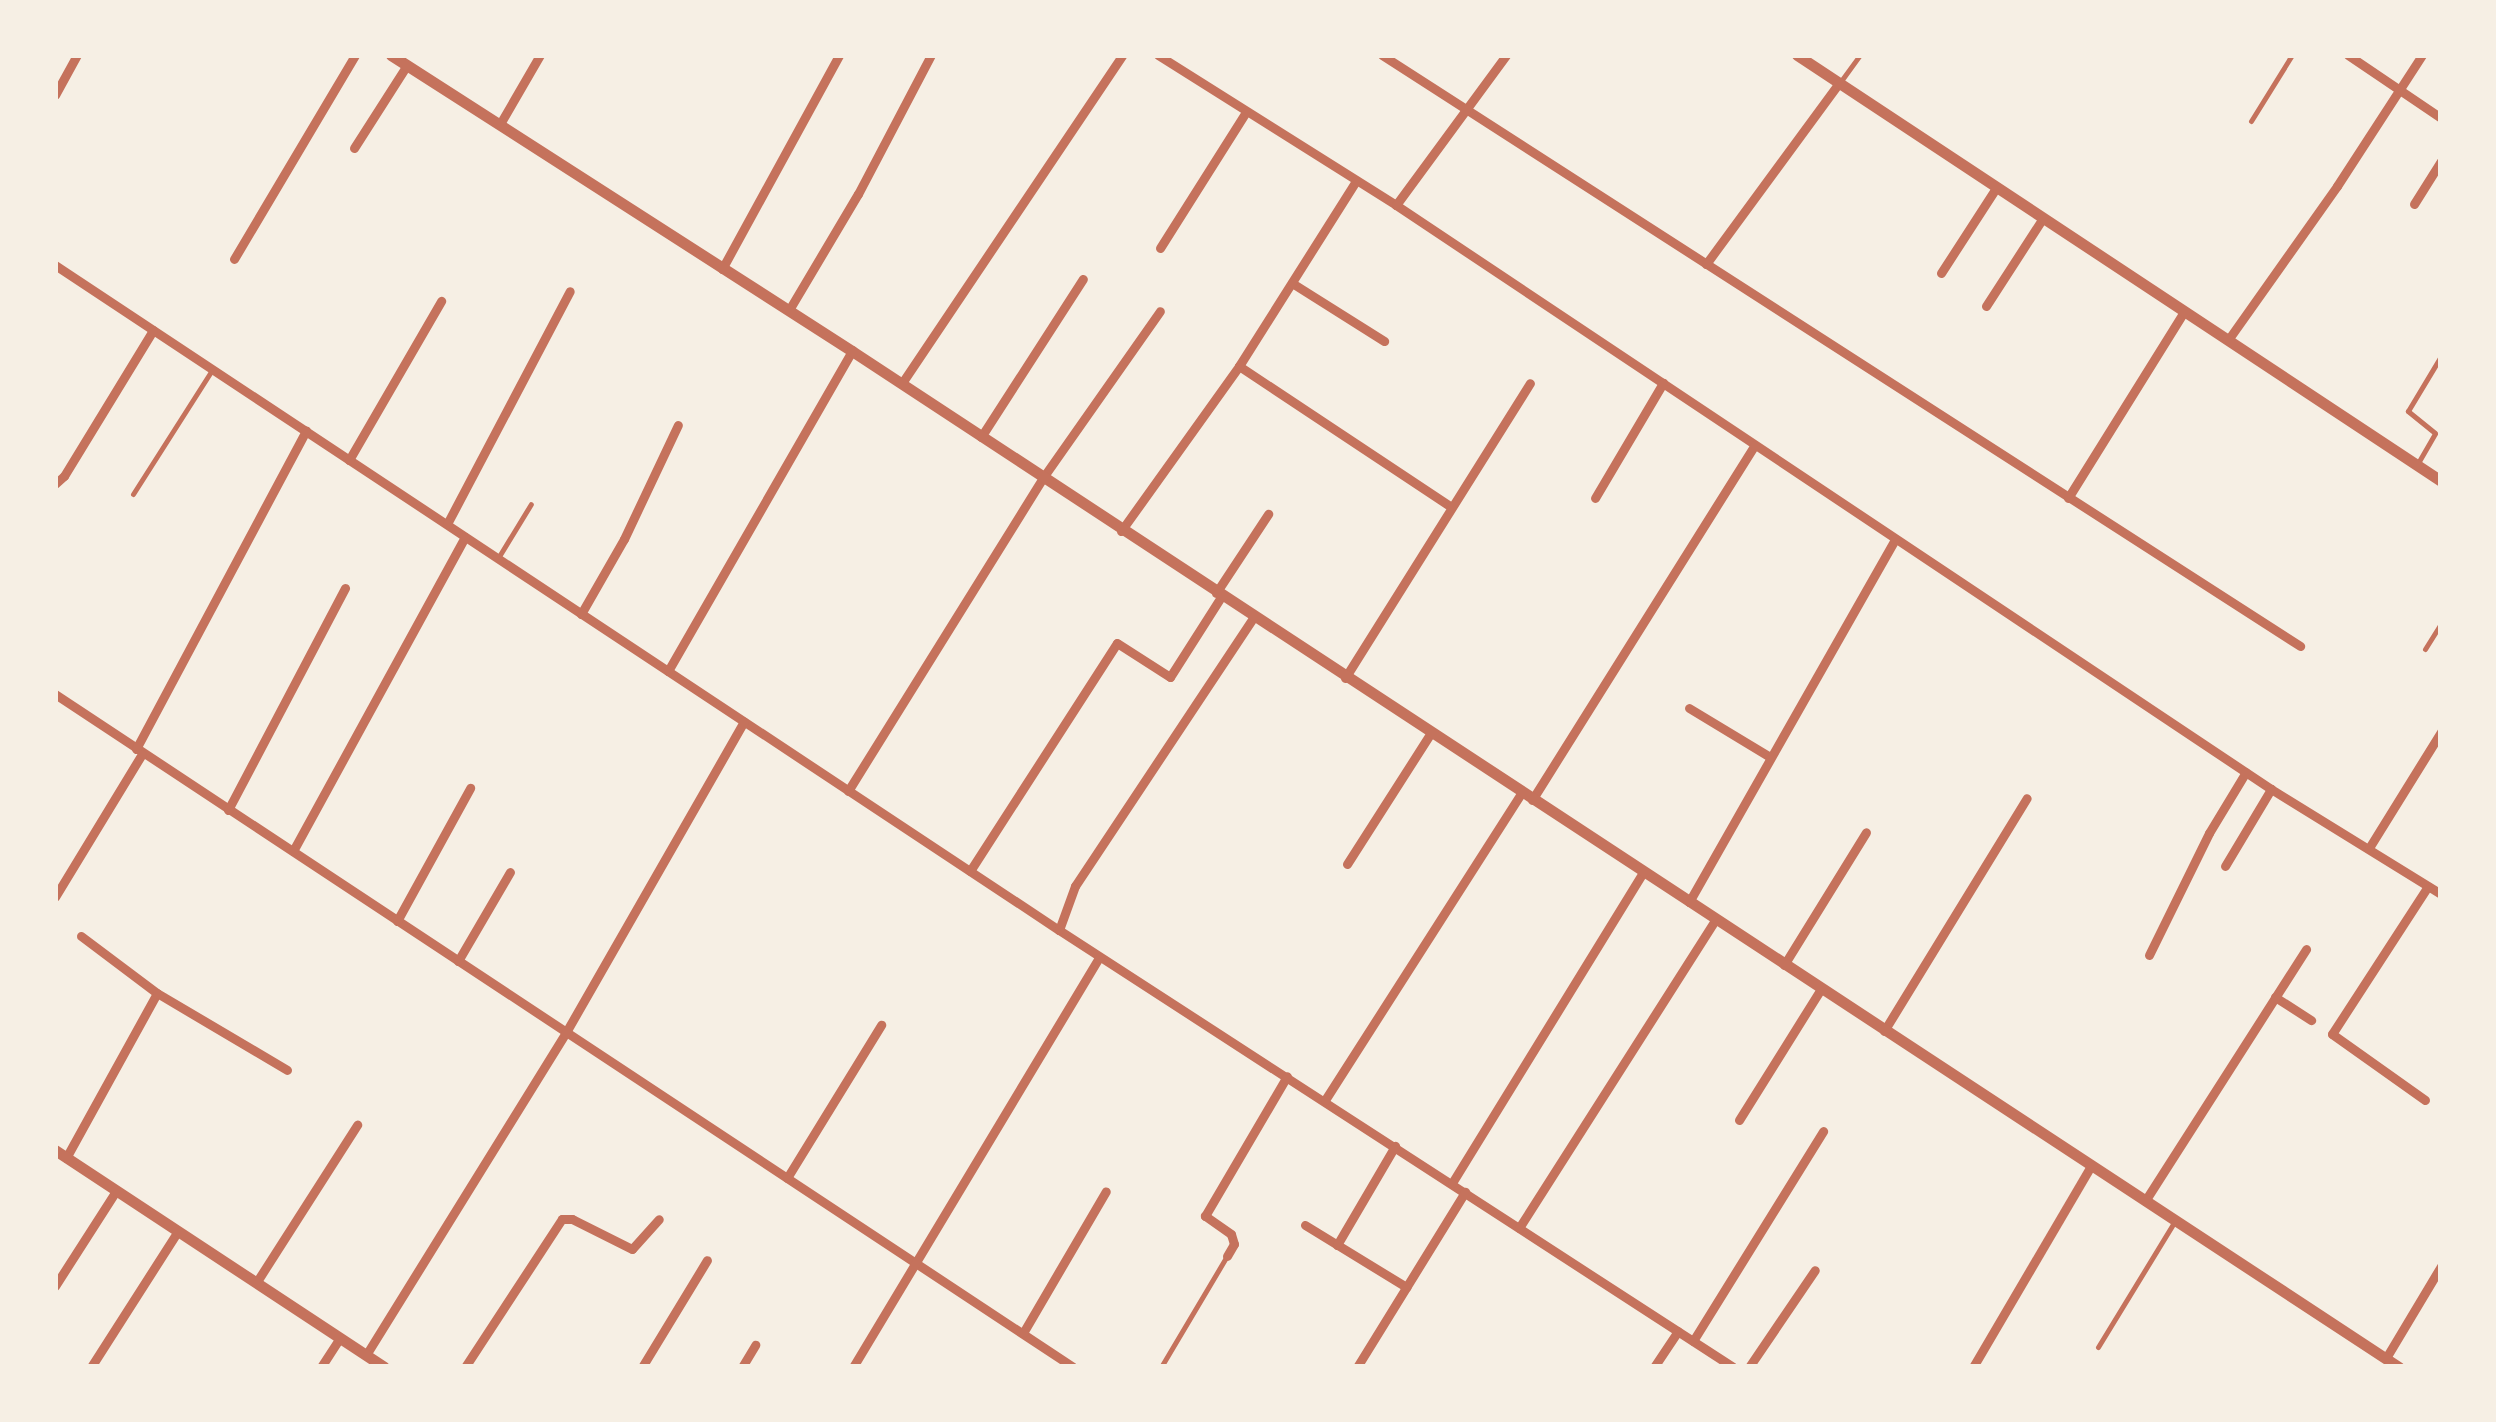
<!DOCTYPE html>
<style>
body{margin:0}
#map{position:relative;width:2496px;height:1422px;overflow:hidden;background:#f6efe4;font-family:"Sofia Sans Condensed",sans-serif}
div>[style]{position:absolute}
.service>*{height:5px;margin:-2.5px;padding:0 2.5px;transform-origin:2.5px;border-radius:2.5px;background:#c5725c}
.minor>*{height:9px;margin:-4.5px;padding:0 4.5px;transform-origin:4.5px;border-radius:4.5px;background:#c5725c}
.tertiary>*{height:11px;margin:-5.5px;padding:0 5.5px;transform-origin:5.5px;border-radius:5.5px;background:#c5725c}
span{translate:-50% -50%;white-space:nowrap;text-align:center;line-height:1.15;-webkit-text-stroke:8px #f6efe4;paint-order:stroke}
.frame{position:absolute;inset:0;border:58px solid #f6efe4;pointer-events:none}
</style>
<div id="map">
<div class="service">
<div style="left:1841px;top:81px;width:32px;rotate:-54deg"></div>
<div style="left:2251px;top:121px;width:78px;rotate:-58.2deg"></div>
<div style="left:2418px;top:463px;width:34px;rotate:-60deg"></div>
<div style="left:2435px;top:433px;width:35px;rotate:-141deg"></div>
<div style="left:2408px;top:411px;width:64px;rotate:-59deg"></div>
<div style="left:133px;top:494px;width:147px;rotate:-57.5deg"></div>
<div style="left:498px;top:558px;width:63px;rotate:-58.6deg"></div>
<div style="left:2425px;top:649px;width:31px;rotate:-58deg"></div>
<div style="left:2098px;top:1347px;width:148px;rotate:-58.6deg"></div>
<div style="left:1161px;top:1367px;width:129px;rotate:-59.3deg"></div>
</div>
<div class="minor">
<div style="left:1158px;top:55px;width:281px;rotate:32.2deg"></div>
<div style="left:1396px;top:205px;width:1052px;rotate:33.72deg"></div>
<div style="left:2271px;top:789px;width:200px;rotate:31.7deg"></div>
<div style="left:1382px;top:55px;width:1092px;rotate:32.77deg"></div>
<div style="left:2348px;top:55px;width:112px;rotate:34.1deg"></div>
<div style="left:55px;top:95px;width:46px;rotate:-61.2deg"></div>
<div style="left:500px;top:124px;width:80px;rotate:-59.9deg"></div>
<div style="left:354px;top:148px;width:98px;rotate:-57.4deg"></div>
<div style="left:2414px;top:204px;width:51px;rotate:-57.9deg"></div>
<div style="left:1396px;top:205px;width:186px;rotate:-53.7deg"></div>
<div style="left:1160px;top:248px;width:161px;rotate:-57.7deg"></div>
<div style="left:234px;top:259px;width:237px;rotate:-59.3deg"></div>
<div style="left:1706px;top:264px;width:225px;rotate:-53.7deg"></div>
<div style="left:55px;top:265px;width:1204px;rotate:33.52deg"></div>
<div style="left:1059px;top:930px;width:803px;rotate:32.96deg"></div>
<div style="left:722px;top:269px;width:244px;rotate:-61.3deg"></div>
<div style="left:1941px;top:273px;width:101px;rotate:-57.1deg"></div>
<div style="left:1292px;top:283px;width:109px;rotate:32.2deg"></div>
<div style="left:1986px;top:306px;width:105px;rotate:-57.1deg"></div>
<div style="left:789px;top:310px;width:135px;rotate:-59.3deg"></div>
<div style="left:858px;top:194px;width:157px;rotate:-62.3deg"></div>
<div style="left:2228px;top:340px;width:189px;rotate:-54.7deg"></div>
<div style="left:2337px;top:186px;width:156px;rotate:-57deg"></div>
<div style="left:1239px;top:366px;width:255px;rotate:33.6deg"></div>
<div style="left:902px;top:383px;width:395px;rotate:-56.1deg"></div>
<div style="left:981px;top:437px;width:188px;rotate:-57.2deg"></div>
<div style="left:349px;top:460px;width:184px;rotate:-59.9deg"></div>
<div style="left:55px;top:484px;width:12px;rotate:-42deg"></div>
<div style="left:64px;top:476px;width:171px;rotate:-58.6deg"></div>
<div style="left:1595px;top:498px;width:134px;rotate:-59.4deg"></div>
<div style="left:2068px;top:498px;width:219px;rotate:-58.1deg"></div>
<div style="left:447px;top:524px;width:263px;rotate:-62.2deg"></div>
<div style="left:1121px;top:531px;width:203px;rotate:-54.4deg"></div>
<div style="left:1239px;top:366px;width:219px;rotate:-57.7deg"></div>
<div style="left:1216px;top:593px;width:95px;rotate:-56.6deg"></div>
<div style="left:581px;top:614px;width:86px;rotate:-60.2deg"></div>
<div style="left:624px;top:539px;width:126px;rotate:-64.7deg"></div>
<div style="left:668px;top:671px;width:369px;rotate:-60.1deg"></div>
<div style="left:1345px;top:678px;width:348px;rotate:-57.9deg"></div>
<div style="left:55px;top:694px;width:1220px;rotate:33.47deg"></div>
<div style="left:1689px;top:708px;width:95px;rotate:31.2deg"></div>
<div style="left:136px;top:749px;width:361px;rotate:-61.9deg"></div>
<div style="left:848px;top:791px;width:367px;rotate:-58.1deg"></div>
<div style="left:1042px;top:479px;width:205px;rotate:-54.9deg"></div>
<div style="left:1532px;top:800px;width:419px;rotate:-57.9deg"></div>
<div style="left:228px;top:810px;width:251px;rotate:-62.2deg"></div>
<div style="left:2369px;top:848px;width:137px;rotate:-58.2deg"></div>
<div style="left:293px;top:851px;width:358px;rotate:-61.3deg"></div>
<div style="left:1347px;top:864px;width:154px;rotate:-57.4deg"></div>
<div style="left:2225px;top:866px;width:90px;rotate:-59.1deg"></div>
<div style="left:970px;top:871px;width:271px;rotate:-57.2deg"></div>
<div style="left:1117px;top:643px;width:63px;rotate:32.7deg"></div>
<div style="left:1170px;top:677px;width:95px;rotate:-57.5deg"></div>
<div style="left:55px;top:897px;width:167px;rotate:-58.7deg"></div>
<div style="left:1689px;top:902px;width:417px;rotate:-60.4deg"></div>
<div style="left:397px;top:921px;width:152px;rotate:-61.2deg"></div>
<div style="left:1059px;top:930px;width:47px;rotate:-70deg"></div>
<div style="left:1075px;top:886px;width:322px;rotate:-56.4deg"></div>
<div style="left:81px;top:936px;width:95px;rotate:36.9deg"></div>
<div style="left:2149px;top:955px;width:136px;rotate:-63.8deg"></div>
<div style="left:2209px;top:833px;width:71px;rotate:-58.8deg"></div>
<div style="left:458px;top:961px;width:103px;rotate:-59.7deg"></div>
<div style="left:1784px;top:965px;width:156px;rotate:-58.3deg"></div>
<div style="left:2275px;top:997px;width:43px;rotate:32.6deg"></div>
<div style="left:1884px;top:1031px;width:273px;rotate:-58.5deg"></div>
<div style="left:1325px;top:1100px;width:364px;rotate:-57.4deg"></div>
<div style="left:2425px;top:1100px;width:114px;rotate:-144.6deg"></div>
<div style="left:2332px;top:1034px;width:176px;rotate:-57deg"></div>
<div style="left:1739px;top:1120px;width:155px;rotate:-58deg"></div>
<div style="left:66px;top:1158px;width:188px;rotate:-61.1deg"></div>
<div style="left:157px;top:993px;width:151px;rotate:30.6deg"></div>
<div style="left:787px;top:1178px;width:180px;rotate:-58.4deg"></div>
<div style="left:1452px;top:1183px;width:364px;rotate:-58.4deg"></div>
<div style="left:2145px;top:1201px;width:299px;rotate:-57.4deg"></div>
<div style="left:1305px;top:1225px;width:119px;rotate:31.5deg"></div>
<div style="left:1519px;top:1228px;width:365px;rotate:-57.5deg"></div>
<div style="left:1337px;top:1245px;width:115px;rotate:-59.6deg"></div>
<div style="left:1227px;top:1256px;width:14px;rotate:-60deg"></div>
<div style="left:1234px;top:1244px;width:10px;rotate:-107deg"></div>
<div style="left:1231px;top:1234px;width:32px;rotate:-145deg"></div>
<div style="left:1205px;top:1216px;width:162px;rotate:-59.6deg"></div>
<div style="left:256px;top:1283px;width:188px;rotate:-57.4deg"></div>
<div style="left:55px;top:1286px;width:113px;rotate:-57.3deg"></div>
<div style="left:1023px;top:1333px;width:164px;rotate:-59.7deg"></div>
<div style="left:1693px;top:1341px;width:247px;rotate:-58.2deg"></div>
<div style="left:366px;top:1355px;width:378px;rotate:-58.2deg"></div>
<div style="left:565px;top:1034px;width:360px;rotate:-60.2deg"></div>
<div style="left:2386px;top:1358px;width:107px;rotate:-59.1deg"></div>
<div style="left:91px;top:1367px;width:161px;rotate:-57.4deg"></div>
<div style="left:321px;top:1367px;width:35px;rotate:-57deg"></div>
<div style="left:465px;top:1367px;width:177px;rotate:-56.8deg"></div>
<div style="left:562px;top:1219px;width:10px"></div>
<div style="left:572px;top:1219px;width:67px;rotate:26.6deg"></div>
<div style="left:632px;top:1249px;width:40px;rotate:-48deg"></div>
<div style="left:642px;top:1367px;width:125px;rotate:-58.7deg"></div>
<div style="left:742px;top:1367px;width:26px;rotate:-59deg"></div>
<div style="left:853px;top:1367px;width:478px;rotate:-59deg"></div>
<div style="left:1357px;top:1367px;width:206px;rotate:-58.3deg"></div>
<div style="left:1654px;top:1367px;width:43px;rotate:-56.3deg"></div>
<div style="left:1749px;top:1367px;width:117px;rotate:-55.8deg"></div>
<div style="left:1973px;top:1367px;width:233px;rotate:-59.6deg"></div>
</div>
<div class="tertiary">
<div style="left:391px;top:55px;width:548px;rotate:32.7deg"></div>
<div style="left:852px;top:351px;width:1851px;rotate:33.3deg"></div>
<div style="left:1797px;top:55px;width:772px;rotate:33.48deg"></div>
<div style="left:55px;top:1150px;width:394px;rotate:33.4deg"></div>
</div>
<div class="frame"></div>
</div>
